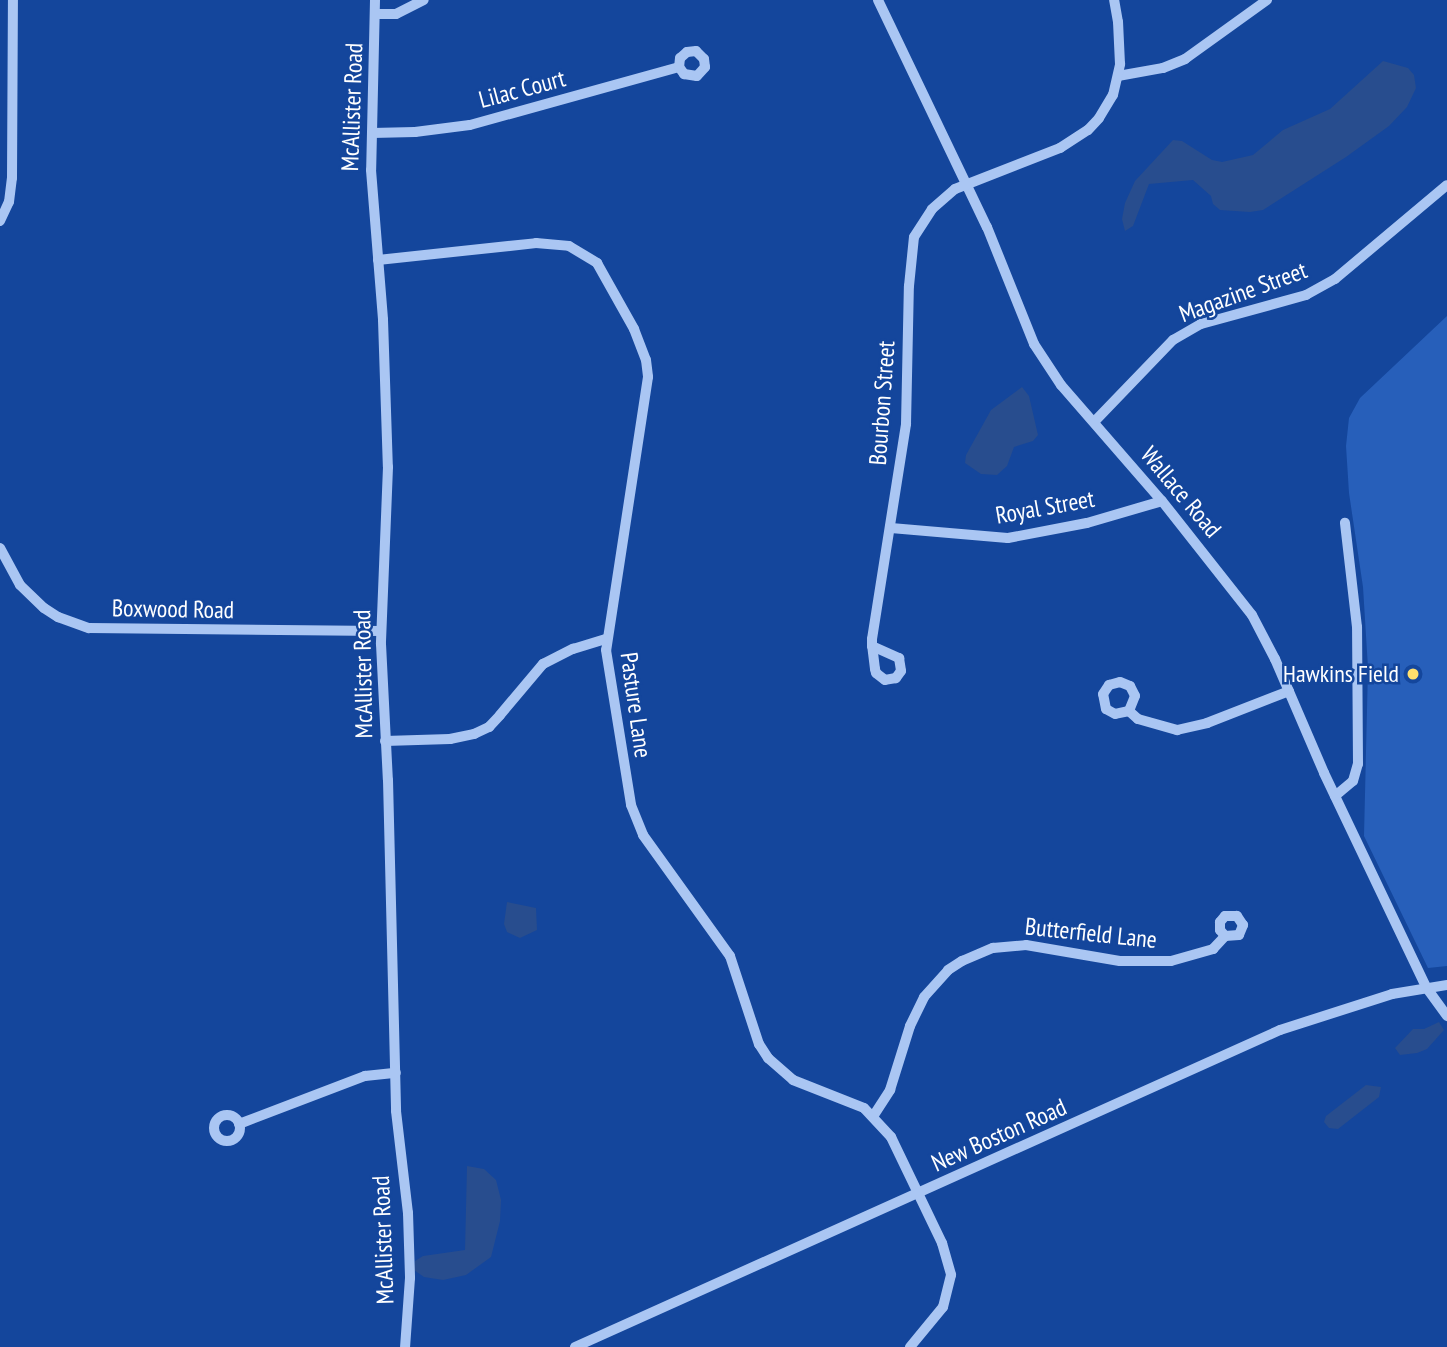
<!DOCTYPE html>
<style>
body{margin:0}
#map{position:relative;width:1447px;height:1347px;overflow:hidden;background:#14469c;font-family:"PT Sans Narrow",sans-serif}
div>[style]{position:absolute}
.green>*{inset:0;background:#275fba}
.water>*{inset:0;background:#284d8e}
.minor>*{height:10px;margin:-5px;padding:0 5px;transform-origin:5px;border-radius:5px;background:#aac6f3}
.minor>.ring{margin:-5px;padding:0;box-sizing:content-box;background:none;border:10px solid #aac6f3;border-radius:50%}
.dots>*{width:19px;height:19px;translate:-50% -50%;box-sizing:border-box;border:4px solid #14469c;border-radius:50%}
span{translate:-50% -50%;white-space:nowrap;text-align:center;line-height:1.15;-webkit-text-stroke:5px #14469c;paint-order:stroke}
.street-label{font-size:24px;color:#fff}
.poi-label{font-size:24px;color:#fff}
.right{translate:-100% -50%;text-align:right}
</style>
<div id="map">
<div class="green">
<div style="clip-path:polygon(1447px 316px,1447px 966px,1428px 968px,1364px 836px,1368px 668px,1363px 587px,1349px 493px,1346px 446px,1349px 418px,1360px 398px)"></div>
</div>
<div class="water">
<div style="clip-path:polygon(1383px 61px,1408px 68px,1414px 75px,1416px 88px,1407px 107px,1389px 126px,1346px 157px,1263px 210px,1250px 212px,1220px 210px,1213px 204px,1211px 196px,1193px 180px,1149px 184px,1133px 226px,1125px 231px,1122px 219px,1125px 203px,1135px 181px,1173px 140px,1182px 141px,1212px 160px,1222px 162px,1253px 155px,1283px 130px,1330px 109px)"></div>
<div style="clip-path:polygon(1022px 387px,1029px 396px,1038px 435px,1033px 441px,1014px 447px,1007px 466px,997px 475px,981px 474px,965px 463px,966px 455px,991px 410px)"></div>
<div style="clip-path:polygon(507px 902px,536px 908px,537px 930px,520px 938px,507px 932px,504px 924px)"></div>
<div style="clip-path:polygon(1439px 1022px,1444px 1030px,1427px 1049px,1417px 1053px,1400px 1055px,1395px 1048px,1413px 1029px,1424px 1029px)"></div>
<div style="clip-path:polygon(1366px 1085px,1381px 1087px,1379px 1097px,1338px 1129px,1329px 1128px,1324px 1122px,1326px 1116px)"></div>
<div style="clip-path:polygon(467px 1166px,484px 1169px,496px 1180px,501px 1200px,500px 1221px,491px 1257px,466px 1275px,443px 1280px,424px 1277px,414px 1270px,415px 1261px,423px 1256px,465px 1250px)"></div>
</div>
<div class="minor">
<div style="left:375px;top:0;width:170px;rotate:91.3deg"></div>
<div style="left:371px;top:170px;width:150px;rotate:85.4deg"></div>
<div style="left:383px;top:320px;width:147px;rotate:88.1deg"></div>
<div style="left:388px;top:467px;width:177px;rotate:92.3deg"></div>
<div style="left:381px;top:644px;width:136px;rotate:87.1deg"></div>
<div style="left:388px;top:780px;width:331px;rotate:88.6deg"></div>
<div style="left:396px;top:1111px;width:103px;rotate:83.3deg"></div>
<div style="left:408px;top:1213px;width:65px;rotate:88.2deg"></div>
<div style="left:410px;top:1278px;width:69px;rotate:94.1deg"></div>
<div style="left:878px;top:0;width:252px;rotate:64.4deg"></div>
<div style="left:987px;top:227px;width:126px;rotate:68.1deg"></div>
<div style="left:1034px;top:344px;width:49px;rotate:56.6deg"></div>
<div style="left:1061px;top:385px;width:154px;rotate:49deg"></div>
<div style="left:1162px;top:501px;width:145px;rotate:51.7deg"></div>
<div style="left:1252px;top:615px;width:50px;rotate:62.4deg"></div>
<div style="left:1275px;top:659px;width:124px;rotate:66.7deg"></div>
<div style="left:1324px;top:773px;width:237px;rotate:64.5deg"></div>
<div style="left:1426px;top:987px;width:36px;rotate:54deg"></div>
<div style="left:376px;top:14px;width:20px"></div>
<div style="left:396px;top:14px;width:31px;rotate:-27deg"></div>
<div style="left:1118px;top:76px;width:46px;rotate:-10.1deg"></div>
<div style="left:1163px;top:68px;width:24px;rotate:-22deg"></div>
<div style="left:1185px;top:59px;width:101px;rotate:-35.7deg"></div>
<div style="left:372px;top:133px;width:43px;rotate:-1.3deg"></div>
<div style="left:415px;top:132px;width:55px;rotate:-7.3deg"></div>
<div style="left:470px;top:125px;width:217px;rotate:-15.5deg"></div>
<div style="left:679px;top:67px;width:9px;rotate:54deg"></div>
<div style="left:684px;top:74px;width:13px;rotate:9deg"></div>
<div style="left:697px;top:76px;width:12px;rotate:-48deg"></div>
<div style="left:705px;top:67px;width:8px;rotate:-97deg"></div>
<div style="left:704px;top:59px;width:11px;rotate:-135deg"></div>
<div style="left:696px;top:51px;width:9px;rotate:174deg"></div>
<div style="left:687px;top:52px;width:9px;rotate:139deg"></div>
<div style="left:680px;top:58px;width:9px;rotate:96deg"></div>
<div style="left:0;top:221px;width:21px;rotate:-65deg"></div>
<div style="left:9px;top:202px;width:24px;rotate:-83deg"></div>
<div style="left:12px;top:178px;width:178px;rotate:-89.7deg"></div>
<div style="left:378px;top:260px;width:159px;rotate:-6.1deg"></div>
<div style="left:536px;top:243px;width:33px;rotate:5deg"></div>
<div style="left:569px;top:246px;width:33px;rotate:31deg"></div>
<div style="left:597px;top:263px;width:76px;rotate:60.7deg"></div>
<div style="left:634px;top:329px;width:33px;rotate:69deg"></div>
<div style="left:646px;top:360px;width:17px;rotate:83deg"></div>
<div style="left:648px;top:377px;width:276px;rotate:98.7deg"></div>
<div style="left:606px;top:650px;width:157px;rotate:80.8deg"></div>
<div style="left:631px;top:805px;width:32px;rotate:68deg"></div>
<div style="left:643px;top:835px;width:149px;rotate:54.3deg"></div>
<div style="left:730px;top:956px;width:93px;rotate:71.8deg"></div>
<div style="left:759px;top:1044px;width:17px;rotate:57deg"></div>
<div style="left:768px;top:1058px;width:33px;rotate:41deg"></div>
<div style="left:793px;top:1080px;width:76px;rotate:21.5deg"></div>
<div style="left:864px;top:1108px;width:40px;rotate:47deg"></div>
<div style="left:891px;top:1137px;width:118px;rotate:64.3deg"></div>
<div style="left:942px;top:1243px;width:33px;rotate:74deg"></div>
<div style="left:951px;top:1275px;width:33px;rotate:104deg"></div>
<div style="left:943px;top:1307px;width:52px;rotate:129.5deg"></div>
<div style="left:1094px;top:422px;width:114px;rotate:-46.1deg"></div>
<div style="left:1173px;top:340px;width:32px;rotate:-30deg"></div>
<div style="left:1201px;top:324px;width:109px;rotate:-15.4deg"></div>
<div style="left:1306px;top:295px;width:33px;rotate:-29deg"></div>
<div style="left:1335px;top:279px;width:146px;rotate:-40deg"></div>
<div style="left:891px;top:528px;width:117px;rotate:4.9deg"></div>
<div style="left:1008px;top:538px;width:80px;rotate:-10.8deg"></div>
<div style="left:1087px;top:523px;width:78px;rotate:-16.3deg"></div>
<div style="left:0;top:548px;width:42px;rotate:61.6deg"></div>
<div style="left:20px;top:585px;width:33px;rotate:44deg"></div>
<div style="left:44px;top:608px;width:17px;rotate:33deg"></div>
<div style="left:58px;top:617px;width:33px;rotate:20deg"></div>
<div style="left:89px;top:628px;width:292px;rotate:0.6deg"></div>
<div style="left:872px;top:646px;width:30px;rotate:24deg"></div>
<div style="left:899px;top:658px;width:13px;rotate:81deg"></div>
<div style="left:901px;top:671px;width:9px;rotate:126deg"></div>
<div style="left:896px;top:678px;width:11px;rotate:170deg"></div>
<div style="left:885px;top:680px;width:11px;rotate:-142deg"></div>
<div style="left:876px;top:673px;width:4px;rotate:-104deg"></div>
<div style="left:875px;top:669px;width:23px;rotate:-97deg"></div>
<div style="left:872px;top:646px;width:7px;rotate:-90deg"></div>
<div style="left:872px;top:639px;width:218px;rotate:-81deg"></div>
<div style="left:906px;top:424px;width:138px;rotate:-88.8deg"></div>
<div style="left:909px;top:286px;width:49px;rotate:-84.2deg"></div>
<div style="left:914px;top:237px;width:33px;rotate:-57deg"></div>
<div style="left:932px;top:209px;width:30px;rotate:-41deg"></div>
<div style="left:955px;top:189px;width:113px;rotate:-21.3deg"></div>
<div style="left:1060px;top:148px;width:33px;rotate:-33deg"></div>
<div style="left:1088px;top:130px;width:16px;rotate:-47deg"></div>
<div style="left:1099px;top:118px;width:27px;rotate:-59deg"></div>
<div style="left:1113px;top:95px;width:32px;rotate:-77deg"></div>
<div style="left:1120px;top:64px;width:42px;rotate:-92.7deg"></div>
<div style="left:1118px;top:22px;width:22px;rotate:-100deg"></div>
<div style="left:1129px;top:711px;width:14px;rotate:168deg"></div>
<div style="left:1115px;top:714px;width:10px;rotate:-151deg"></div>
<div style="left:1106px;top:709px;width:15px;rotate:-101deg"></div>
<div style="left:1103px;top:694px;width:11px;rotate:-56deg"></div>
<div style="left:1109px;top:685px;width:11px;rotate:-15deg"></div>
<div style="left:1120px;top:682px;width:11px;rotate:22deg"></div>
<div style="left:1130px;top:686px;width:11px;rotate:63deg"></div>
<div style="left:1135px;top:696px;width:16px;rotate:112deg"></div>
<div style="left:1129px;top:711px;width:12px;rotate:42deg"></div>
<div style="left:1138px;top:719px;width:41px;rotate:15.8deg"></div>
<div style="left:1177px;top:730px;width:31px;rotate:-13deg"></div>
<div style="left:1207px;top:723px;width:88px;rotate:-21.3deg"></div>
<div style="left:385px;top:741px;width:65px;rotate:-1.8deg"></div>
<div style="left:450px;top:739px;width:25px;rotate:-12deg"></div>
<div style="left:474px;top:734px;width:17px;rotate:-25deg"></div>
<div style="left:489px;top:727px;width:16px;rotate:-47deg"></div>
<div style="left:500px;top:715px;width:67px;rotate:-49.9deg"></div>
<div style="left:543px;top:664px;width:34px;rotate:-27deg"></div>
<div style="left:573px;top:649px;width:34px;rotate:-17deg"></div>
<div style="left:1335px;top:796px;width:23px;rotate:-40deg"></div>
<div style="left:1353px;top:781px;width:18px;rotate:-74deg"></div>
<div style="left:1358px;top:764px;width:137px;rotate:-90.4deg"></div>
<div style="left:1357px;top:627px;width:105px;rotate:-96.6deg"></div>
<div style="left:874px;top:1115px;width:30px;rotate:-57deg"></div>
<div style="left:890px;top:1090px;width:67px;rotate:-72.6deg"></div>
<div style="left:910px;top:1026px;width:32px;rotate:-64deg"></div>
<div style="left:924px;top:997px;width:36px;rotate:-48deg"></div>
<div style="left:948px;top:970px;width:17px;rotate:-33deg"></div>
<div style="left:962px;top:961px;width:34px;rotate:-23deg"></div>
<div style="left:993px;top:948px;width:33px;rotate:-5deg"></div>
<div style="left:1026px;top:945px;width:95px;rotate:9.7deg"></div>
<div style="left:1120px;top:961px;width:51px"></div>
<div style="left:1171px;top:961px;width:44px;rotate:-15.9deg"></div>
<div style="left:1213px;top:949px;width:18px;rotate:-47deg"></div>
<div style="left:1225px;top:936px;width:14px;rotate:-4deg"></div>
<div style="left:1239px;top:935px;width:11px;rotate:-68deg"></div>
<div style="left:1243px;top:925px;width:11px;rotate:-124deg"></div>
<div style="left:1237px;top:916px;width:12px;rotate:180deg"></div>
<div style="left:1225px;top:916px;width:8px;rotate:130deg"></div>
<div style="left:1220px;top:922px;width:8px;rotate:90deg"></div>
<div style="left:1220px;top:930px;width:8px;rotate:50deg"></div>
<div class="ring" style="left:214px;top:1115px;width:16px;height:16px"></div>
<div style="left:239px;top:1124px;width:135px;rotate:-20.9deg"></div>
<div style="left:365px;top:1076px;width:31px;rotate:-6deg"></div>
<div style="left:575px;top:1347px;width:773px;rotate:-24.21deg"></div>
<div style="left:1280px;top:1030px;width:118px;rotate:-17.8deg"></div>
<div style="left:1392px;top:994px;width:56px;rotate:-9.3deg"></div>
</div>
<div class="dots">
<div style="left:1413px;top:674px;background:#ffdf6d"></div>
</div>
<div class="street-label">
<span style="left:522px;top:89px;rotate:-15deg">Lilac Court</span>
<span style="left:352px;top:107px;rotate:-88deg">McAllister Road</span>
<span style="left:1243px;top:292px;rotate:-20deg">Magazine Street</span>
<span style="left:882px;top:403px;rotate:-86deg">Bourbon Street</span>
<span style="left:1181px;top:492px;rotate:50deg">Wallace Road</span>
<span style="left:1045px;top:507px;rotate:-10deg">Royal Street</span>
<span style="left:173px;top:609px;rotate:1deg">Boxwood Road</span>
<span style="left:363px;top:674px;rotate:-91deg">McAllister Road</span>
<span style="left:636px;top:705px;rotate:82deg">Pasture Lane</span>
<span style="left:1091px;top:933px;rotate:6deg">Butterfield Lane</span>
<span style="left:999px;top:1135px;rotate:-24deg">New Boston Road</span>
<span style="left:383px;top:1240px;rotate:-92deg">McAllister Road</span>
</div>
<div class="poi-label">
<span class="right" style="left:1399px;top:674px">Hawkins Field</span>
</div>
</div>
